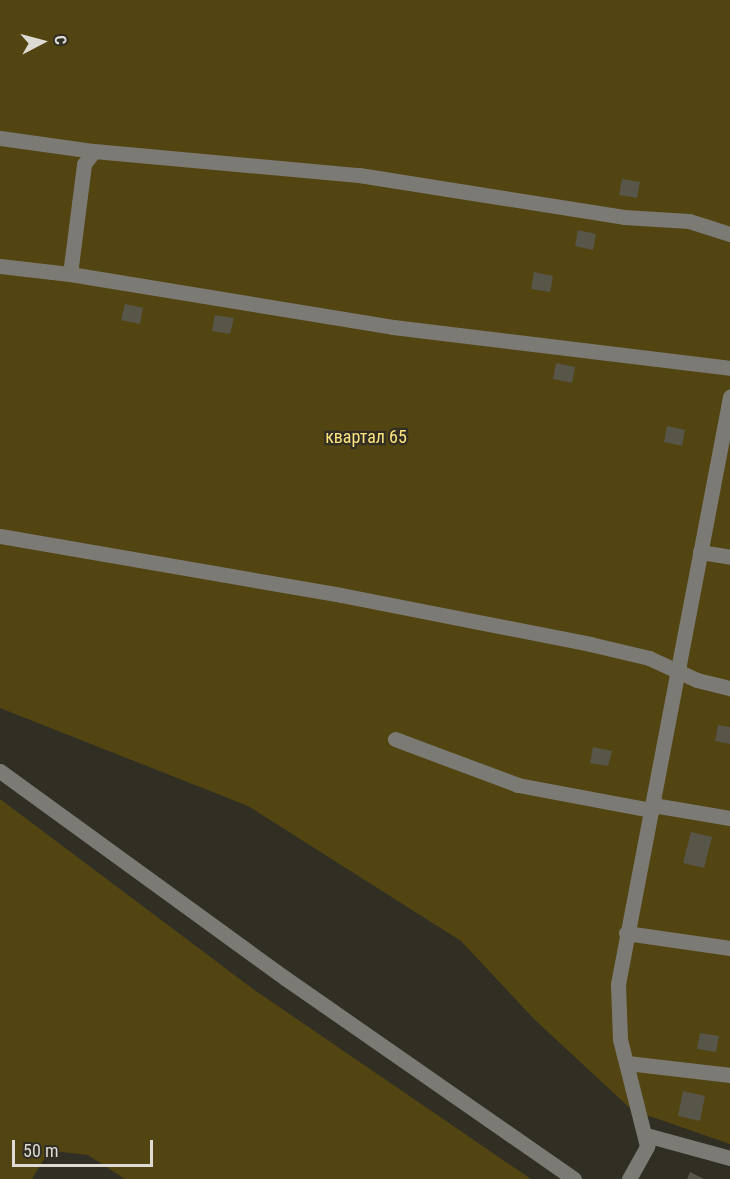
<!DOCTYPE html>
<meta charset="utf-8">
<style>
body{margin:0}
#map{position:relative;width:730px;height:1179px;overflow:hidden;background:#312e23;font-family:"Roboto Condensed",sans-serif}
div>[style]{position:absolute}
.green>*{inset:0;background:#524512}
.building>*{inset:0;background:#585549}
.minor>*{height:15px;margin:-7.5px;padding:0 7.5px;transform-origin:7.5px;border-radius:7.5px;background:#7c7a74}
span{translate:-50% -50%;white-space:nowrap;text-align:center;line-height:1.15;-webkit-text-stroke:4.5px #312e23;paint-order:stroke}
.park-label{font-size:18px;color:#fde27d}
.north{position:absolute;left:12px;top:12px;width:60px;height:60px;-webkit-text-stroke:4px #312e23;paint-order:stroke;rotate:84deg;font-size:16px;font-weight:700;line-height:24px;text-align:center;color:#dddbd4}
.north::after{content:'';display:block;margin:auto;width:21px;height:27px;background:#dddbd4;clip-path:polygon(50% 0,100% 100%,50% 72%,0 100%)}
.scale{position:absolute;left:12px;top:1140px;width:141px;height:27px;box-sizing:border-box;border:3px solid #dddbd4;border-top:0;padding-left:8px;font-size:18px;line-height:21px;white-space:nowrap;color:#dddbd4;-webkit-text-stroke:4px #312e23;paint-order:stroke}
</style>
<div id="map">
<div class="green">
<div style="clip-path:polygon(0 0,730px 0,730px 1144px,632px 1110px,534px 1019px,461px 941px,248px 806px,0 708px)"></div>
<div style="clip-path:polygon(0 799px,253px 989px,531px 1179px,125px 1179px,88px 1155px,62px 1152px,46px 1156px,32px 1179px,0 1179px)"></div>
</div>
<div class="building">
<div style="clip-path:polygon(622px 179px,640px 182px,637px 198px,619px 195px)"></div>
<div style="clip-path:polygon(578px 230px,596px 234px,593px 250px,575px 246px)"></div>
<div style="clip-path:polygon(534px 272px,553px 276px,550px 292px,531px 289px)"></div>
<div style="clip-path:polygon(125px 304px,143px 308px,140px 324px,121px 320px)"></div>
<div style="clip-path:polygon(215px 315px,234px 318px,230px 334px,212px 331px)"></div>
<div style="clip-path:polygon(556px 363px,575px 367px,572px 383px,553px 379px)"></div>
<div style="clip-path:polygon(667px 426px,685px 430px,682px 446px,664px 442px)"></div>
<div style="clip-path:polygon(718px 725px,730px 727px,730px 744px,715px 741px)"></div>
<div style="clip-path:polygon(593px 747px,612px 751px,608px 766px,590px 763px)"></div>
<div style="clip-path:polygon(691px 832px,712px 837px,704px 868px,683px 863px)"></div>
<div style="clip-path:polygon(700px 1033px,719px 1036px,716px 1052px,697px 1049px)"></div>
<div style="clip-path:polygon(683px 1091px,705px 1096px,700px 1121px,678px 1116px)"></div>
<div style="clip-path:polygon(690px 1172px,704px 1179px,687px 1179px)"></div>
</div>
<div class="minor">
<div style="left:0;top:138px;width:95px;rotate:7.9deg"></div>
<div style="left:0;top:266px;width:70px;rotate:6.5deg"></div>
<div style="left:70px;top:274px;width:327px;rotate:9.3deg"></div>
<div style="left:393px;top:327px;width:339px;rotate:6.9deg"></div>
<div style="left:70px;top:274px;width:111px;rotate:-82.7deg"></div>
<div style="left:84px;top:164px;width:16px;rotate:-52deg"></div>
<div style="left:94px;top:151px;width:266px;rotate:5.2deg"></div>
<div style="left:359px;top:175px;width:268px;rotate:9deg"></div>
<div style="left:624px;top:217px;width:65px;rotate:3.5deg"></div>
<div style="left:689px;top:221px;width:43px;rotate:17.6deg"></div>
<div style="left:0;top:536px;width:346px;rotate:9.8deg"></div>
<div style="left:341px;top:595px;width:254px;rotate:11.1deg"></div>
<div style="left:590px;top:644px;width:61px;rotate:13.3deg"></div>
<div style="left:649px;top:658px;width:53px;rotate:24.6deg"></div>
<div style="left:697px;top:680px;width:34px;rotate:14deg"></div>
<div style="left:700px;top:552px;width:30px;rotate:9deg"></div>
<div style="left:395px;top:739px;width:131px;rotate:20.5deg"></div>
<div style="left:518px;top:785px;width:136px;rotate:10.6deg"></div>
<div style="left:0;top:771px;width:352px;rotate:36deg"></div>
<div style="left:285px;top:978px;width:352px;rotate:34.8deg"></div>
<div style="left:653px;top:805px;width:78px;rotate:9.6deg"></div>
<div style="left:626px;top:933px;width:105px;rotate:8.2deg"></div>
<div style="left:627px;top:1063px;width:104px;rotate:6.6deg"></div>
<div style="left:646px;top:1135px;width:87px;rotate:15.3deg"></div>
<div style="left:629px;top:1179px;width:38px;rotate:-61deg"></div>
<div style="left:647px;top:1146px;width:110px;rotate:-104.2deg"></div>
<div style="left:620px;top:1039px;width:55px;rotate:-92.1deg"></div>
<div style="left:618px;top:984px;width:598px;rotate:-79.2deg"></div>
</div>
<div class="park-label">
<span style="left:366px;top:437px">квартал 65</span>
</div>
<div class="north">С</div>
<div class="scale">50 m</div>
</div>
